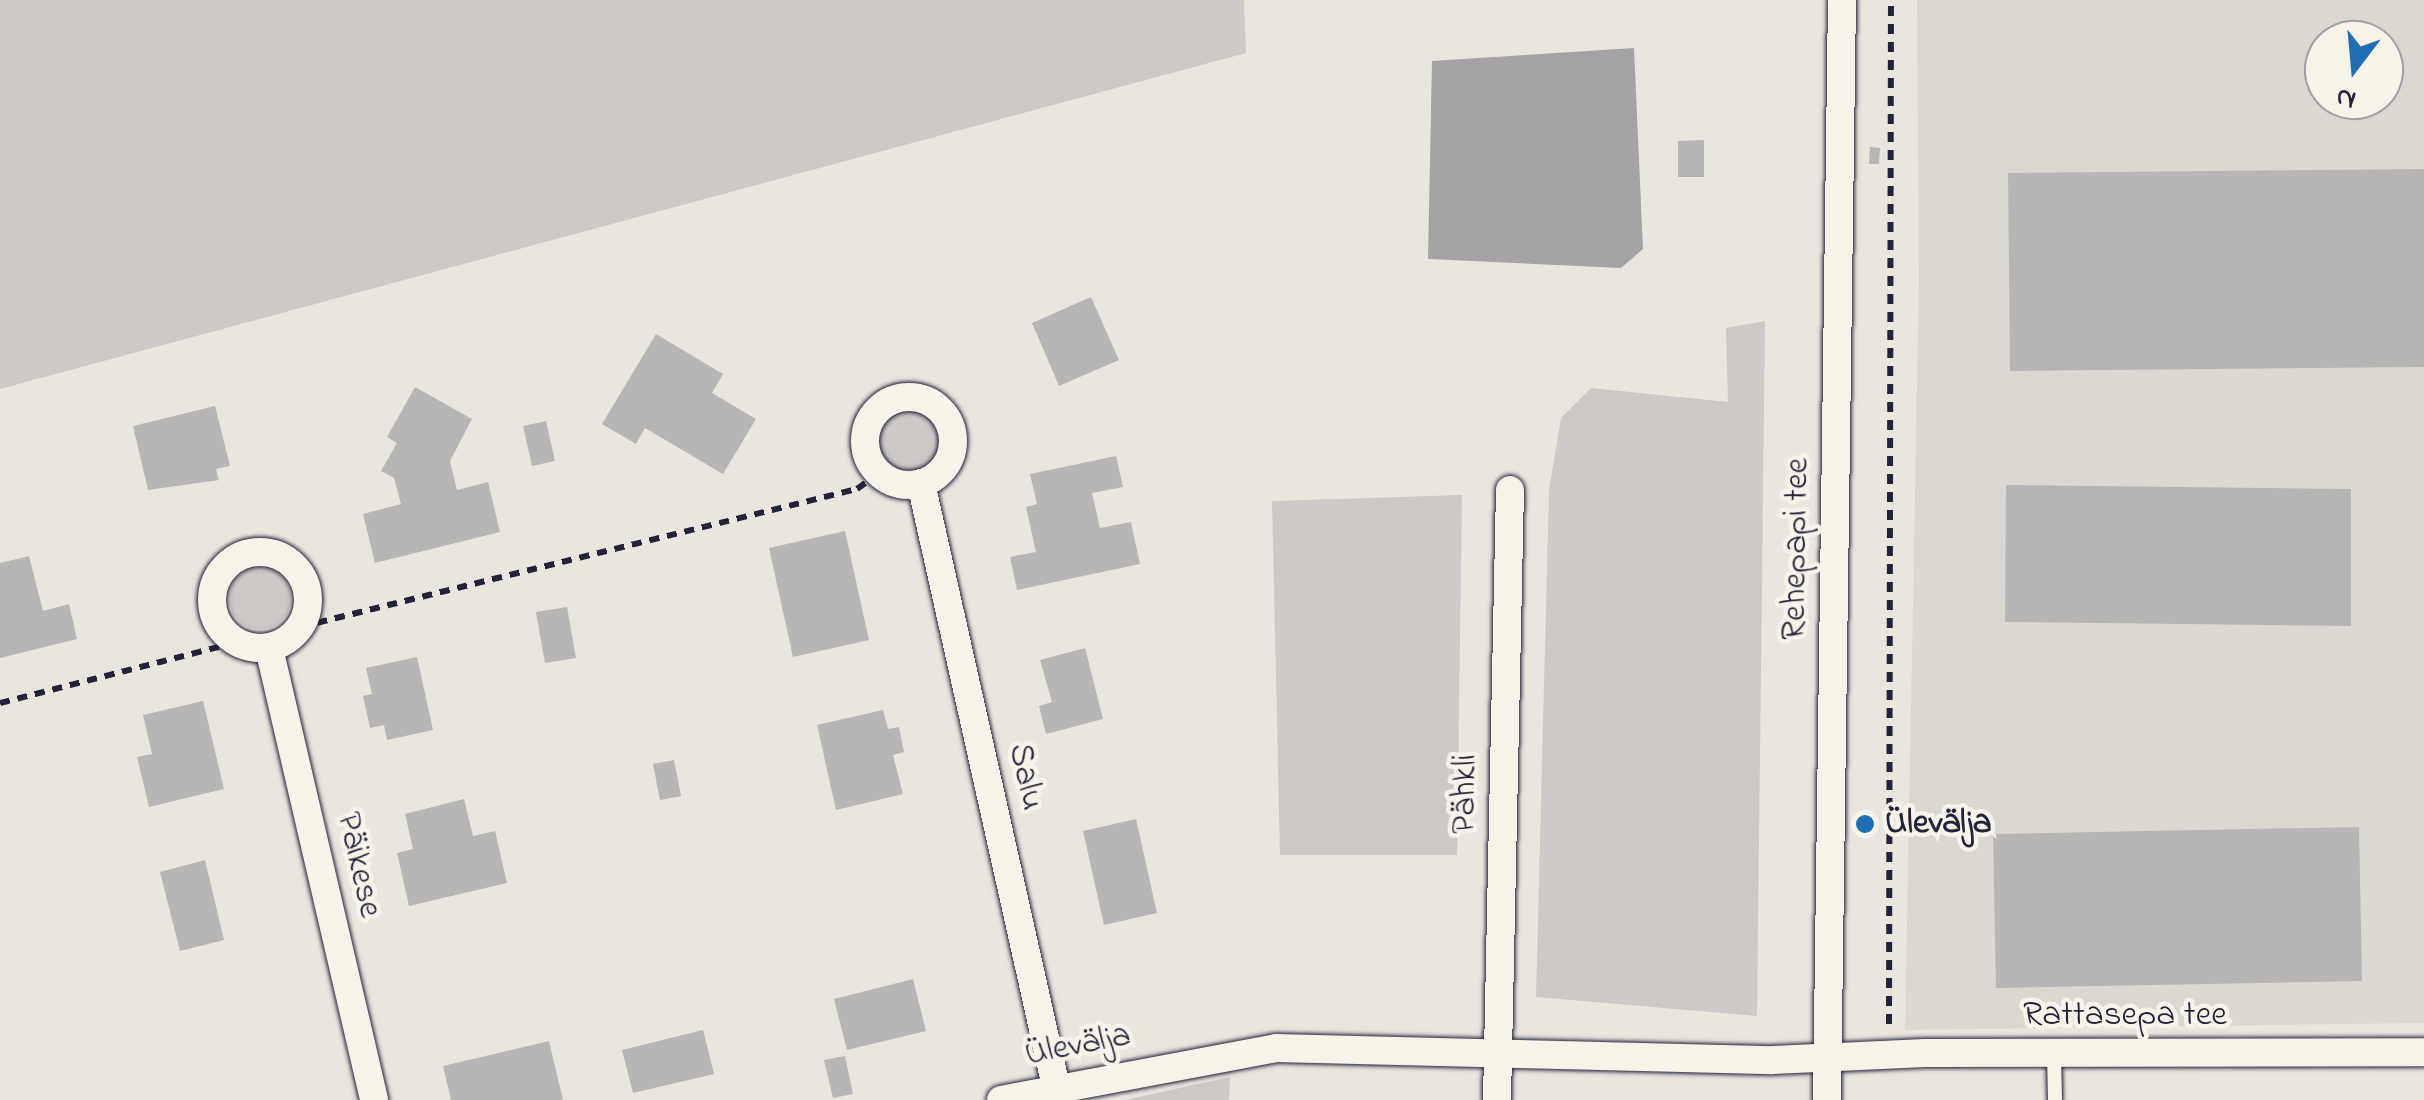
<!DOCTYPE html>
<meta charset="utf-8">
<style>
body{margin:0}
#map{position:relative;width:2424px;height:1100px;overflow:hidden;background:#eae6de;font-family:"Indie Flower",sans-serif}
div>[style]{position:absolute}
.built>*{inset:0;background:#dbd8d2}
.green>*{inset:0;background:#cdc9c6}
.round{border-radius:50%}
.water>*{inset:0;background:#a6a3a6}
.building>*{inset:0;background:#b8b6b5}
.path>*{height:6px;margin-top:-3px;transform-origin:0;background:repeating-linear-gradient(90deg,#22223b 0 10px,transparent 0 18px)}
.roads{filter:drop-shadow(0 0 2px #22223b) drop-shadow(0 0 2px #22223b)}
.lane>*{height:14px;margin:-7px;padding:0 7px;transform-origin:7px;border-radius:7px;background:#f7f3e8}
.street>*{height:28px;margin:-14px;padding:0 14px;transform-origin:14px;border-radius:14px;background:#f7f3e8}
.street>.ring{margin:-14px;padding:0;box-sizing:content-box;background:none;border:28px solid #f7f3e8;border-radius:50%}
.dots>*{width:28px;height:28px;translate:-50% -50%;box-sizing:border-box;border:5px solid #f7f3e8;border-radius:50%}
span{translate:-50% -50%;white-space:nowrap;text-align:center;line-height:1.15;-webkit-text-stroke:9px #f7f3e8;paint-order:stroke}
.street-label{font-size:35px;color:#22223b}
.poi-label{font-size:35px;color:#22223b;font-weight:700}
.left{translate:0 -50%;text-align:left}
.north{position:absolute;left:2304px;top:20px;width:100px;height:100px;box-sizing:border-box;background:#f7f3e8;border:2px solid #a29fa3;border-radius:50%;rotate:196deg;font-size:28px;font-weight:700;line-height:40px;text-align:center;color:#22223b}
.north::after{content:'';display:block;margin:auto;width:35px;height:45px;background:#1f6fb2;clip-path:polygon(50% 0,100% 100%,50% 72%,0 100%)}
</style>
<div id="map">
<div class="built">
<div style="clip-path:polygon(evenodd,1917px 0,2424px 0,2424px 1023px,1905px 1030px,1919px 280px,1917px 0,2324px 40px,2384px 40px,2384px 100px,2324px 100px,2324px 40px)"></div>
</div>
<div class="green">
<div style="clip-path:polygon(0 0,1244px 0,1246px 53px,0 389px)"></div>
<div style="clip-path:polygon(1765px 321px,1757px 1016px,1536px 997px,1549px 490px,1561px 418px,1591px 388px,1728px 402px,1726px 328px)"></div>
<div class="round" style="left:879px;top:410px;width:62px;height:62px"></div>
<div style="clip-path:polygon(1462px 495px,1457px 855px,1280px 855px,1272px 501px)"></div>
<div class="round" style="left:229px;top:567px;width:62px;height:62px"></div>
<div style="clip-path:polygon(1230px 1077px,1229px 1100px,1125px 1100px)"></div>
</div>
<div class="water">
<div style="clip-path:polygon(1634px 48px,1643px 249px,1621px 268px,1428px 259px,1432px 61px)"></div>
</div>
<div class="building">
<div style="clip-path:polygon(1704px 140px,1704px 177px,1678px 177px,1678px 141px)"></div>
<div style="clip-path:polygon(1870px 147px,1880px 148px,1879px 164px,1869px 164px)"></div>
<div style="clip-path:polygon(2424px 169px,2424px 367px,2010px 371px,2008px 173px)"></div>
<div style="clip-path:polygon(1091px 297px,1119px 360px,1059px 386px,1032px 323px)"></div>
<div style="clip-path:polygon(656px 334px,723px 374px,712px 393px,756px 419px,723px 474px,645px 428px,636px 444px,602px 424px)"></div>
<div style="clip-path:polygon(415px 387px,472px 419px,450px 461px,457px 490px,488px 482px,500px 532px,375px 563px,363px 514px,401px 504px,394px 478px,381px 471px,397px 443px,387px 437px)"></div>
<div style="clip-path:polygon(215px 406px,230px 466px,216px 469px,219px 480px,148px 490px,133px 426px)"></div>
<div style="clip-path:polygon(546px 421px,555px 461px,532px 466px,523px 426px)"></div>
<div style="clip-path:polygon(1116px 456px,1123px 487px,1092px 493px,1100px 528px,1131px 522px,1140px 564px,1017px 590px,1010px 557px,1036px 552px,1026px 507px,1037px 504px,1030px 474px)"></div>
<div style="clip-path:polygon(2006px 485px,2351px 489px,2351px 626px,2005px 622px)"></div>
<div style="clip-path:polygon(845px 531px,869px 640px,793px 657px,769px 548px)"></div>
<div style="clip-path:polygon(29px 556px,43px 611px,69px 604px,77px 639px,0 658px,0 563px)"></div>
<div style="clip-path:polygon(567px 607px,576px 658px,545px 663px,536px 612px)"></div>
<div style="clip-path:polygon(1085px 648px,1103px 719px,1046px 734px,1039px 706px,1052px 702px,1040px 660px)"></div>
<div style="clip-path:polygon(417px 657px,433px 730px,387px 740px,384px 725px,370px 728px,363px 696px,372px 694px,366px 668px)"></div>
<div style="clip-path:polygon(203px 701px,224px 789px,149px 807px,137px 757px,152px 754px,143px 715px)"></div>
<div style="clip-path:polygon(883px 710px,888px 729px,899px 727px,904px 752px,893px 755px,903px 794px,836px 810px,817px 725px)"></div>
<div style="clip-path:polygon(674px 760px,681px 796px,660px 800px,653px 764px)"></div>
<div style="clip-path:polygon(464px 799px,473px 836px,495px 831px,507px 883px,409px 906px,397px 853px,413px 849px,405px 814px)"></div>
<div style="clip-path:polygon(1136px 819px,1157px 913px,1104px 925px,1083px 831px)"></div>
<div style="clip-path:polygon(2359px 827px,2362px 981px,1996px 988px,1993px 834px)"></div>
<div style="clip-path:polygon(205px 860px,224px 940px,180px 951px,160px 872px)"></div>
<div style="clip-path:polygon(913px 979px,926px 1031px,847px 1050px,834px 999px)"></div>
<div style="clip-path:polygon(703px 1030px,714px 1074px,633px 1093px,622px 1050px)"></div>
<div style="clip-path:polygon(549px 1041px,563px 1100px,451px 1100px,443px 1066px)"></div>
<div style="clip-path:polygon(845px 1056px,853px 1094px,833px 1098px,824px 1060px)"></div>
</div>
<div class="path">
<div style="left:300px;top:627px;width:574px;rotate:-13.92deg"></div>
<div style="left:857px;top:489px;width:27px;rotate:-36deg"></div>
<div style="left:0;top:703px;width:245px;rotate:-14.4deg"></div>
<div style="left:1889px;top:1024px;width:1024px;rotate:-89.89deg"></div>
</div>
<div class="roads">
<div class="lane">
<div style="left:2054px;top:1055px;width:45px;rotate:88.7deg"></div>
</div>
<div class="street">
<div class="ring" style="left:865px;top:397px;width:60px;height:60px"></div>
<div style="left:921px;top:483px;width:619px;rotate:77.4deg"></div>
<div class="ring" style="left:212px;top:552px;width:68px;height:68px"></div>
<div style="left:269px;top:648px;width:464px;rotate:76.9deg"></div>
<div style="left:1001px;top:1100px;width:280px;rotate:-10.7deg"></div>
<div style="left:1276px;top:1048px;width:497px;rotate:1.4deg"></div>
<div style="left:1773px;top:1060px;width:152px;rotate:-2.6deg"></div>
<div style="left:1925px;top:1053px;width:499px;rotate:-0.1deg"></div>
<div style="left:1497px;top:1100px;width:610px;rotate:-88.78deg"></div>
<div style="left:1827px;top:1100px;width:1100px;rotate:-89.22deg"></div>
</div>
</div>
<div class="dots">
<div style="left:1865px;top:824px;background:#1f6fb2"></div>
</div>
<div class="street-label">
<span style="left:1797px;top:549px;rotate:-89deg">Rehepapi tee</span>
<span style="left:1025px;top:777px;rotate:77deg">Salu</span>
<span style="left:1466px;top:794px;rotate:-89deg">Pähkli</span>
<span style="left:358px;top:865px;rotate:77deg">Päikese</span>
<span style="left:2125px;top:1016px">Rattasepa tee</span>
<span style="left:1078px;top:1046px;rotate:-11deg">Ülevälja</span>
</div>
<div class="poi-label">
<span class="left" style="left:1885px;top:824px">Ülevälja</span>
</div>
<div class="north">N</div>
</div>
